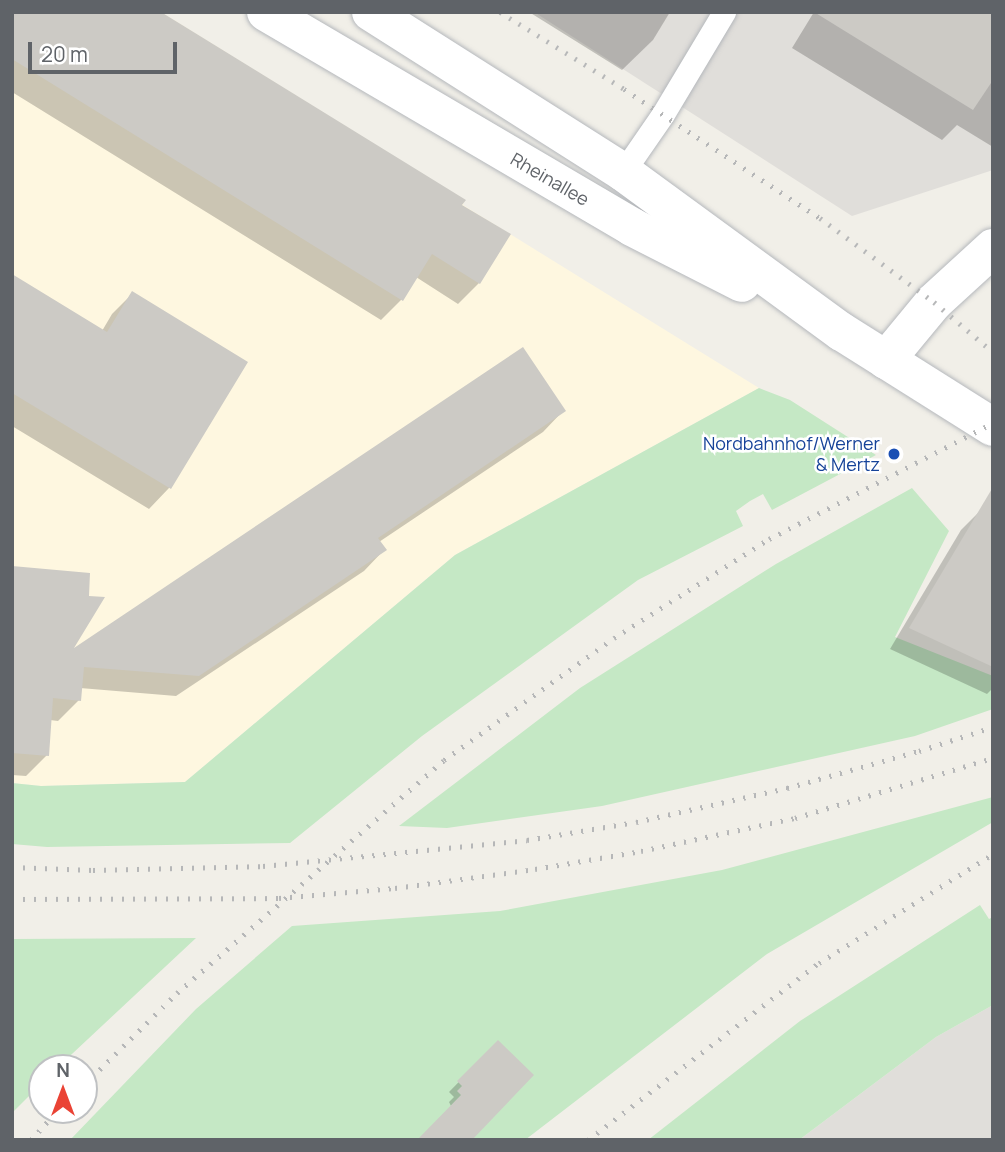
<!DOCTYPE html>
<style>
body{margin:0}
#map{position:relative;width:1005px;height:1152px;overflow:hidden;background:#f1efe8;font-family:Manrope,sans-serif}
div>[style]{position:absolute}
.commercial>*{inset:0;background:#fef7e0}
.industrial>*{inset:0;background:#e0deda}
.green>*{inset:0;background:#c5e8c5}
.shadow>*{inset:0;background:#0003}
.building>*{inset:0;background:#cccac5}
.roads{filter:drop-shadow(0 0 2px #b5b8bc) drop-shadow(0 0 2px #b5b8bc)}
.service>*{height:23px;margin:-11.5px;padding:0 11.5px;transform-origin:11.5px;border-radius:11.5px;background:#fff}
.minor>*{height:38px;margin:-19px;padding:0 19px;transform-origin:19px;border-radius:19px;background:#fff}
.secondary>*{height:38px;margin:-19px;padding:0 19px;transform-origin:19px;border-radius:19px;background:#fff}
.rail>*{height:5px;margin-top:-2.5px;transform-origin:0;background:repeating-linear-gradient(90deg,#b6b7b8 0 2px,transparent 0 11px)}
.dots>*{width:19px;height:19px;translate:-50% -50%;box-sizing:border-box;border:4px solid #fff;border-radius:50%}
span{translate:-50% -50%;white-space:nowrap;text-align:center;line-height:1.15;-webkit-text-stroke:5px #fff;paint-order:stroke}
.street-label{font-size:18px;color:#5f6368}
.transit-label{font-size:18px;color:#164399}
.right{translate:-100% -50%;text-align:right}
.frame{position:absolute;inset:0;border:14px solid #5f6368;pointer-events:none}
.north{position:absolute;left:28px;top:1054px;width:70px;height:70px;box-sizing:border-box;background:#fff;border:2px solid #bfc1c3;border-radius:50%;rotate:0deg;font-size:19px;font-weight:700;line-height:28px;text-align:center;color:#5f6368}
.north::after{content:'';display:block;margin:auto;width:24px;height:32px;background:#ea4335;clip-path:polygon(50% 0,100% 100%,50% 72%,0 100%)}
.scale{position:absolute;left:28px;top:42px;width:149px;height:32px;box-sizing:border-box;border:4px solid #5f6368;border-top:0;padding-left:9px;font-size:21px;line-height:24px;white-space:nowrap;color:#5f6368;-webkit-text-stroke:5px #fff;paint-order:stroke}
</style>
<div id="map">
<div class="commercial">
<div style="clip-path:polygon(12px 12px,161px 12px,465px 200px,463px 205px,759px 388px,455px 555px,185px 782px,41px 786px,12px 783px)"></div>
</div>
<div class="industrial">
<div style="clip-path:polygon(534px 12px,993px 12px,993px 170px,852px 216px)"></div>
<div style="clip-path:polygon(993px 1005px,993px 1140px,799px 1140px,936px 1037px)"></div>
</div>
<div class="green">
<div style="clip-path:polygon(759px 388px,790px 400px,876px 455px,772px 510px,763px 494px,750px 501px,736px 511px,743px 526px,638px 580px,422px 736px,290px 843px,47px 847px,12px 844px,12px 783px,41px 786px,185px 782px,455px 555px)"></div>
<div style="clip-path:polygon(912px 488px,949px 531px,895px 637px,993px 676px,993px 709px,915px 736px,602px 806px,447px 828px,399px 826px,580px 688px,776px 564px)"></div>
<div style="clip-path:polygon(993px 797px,993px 822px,767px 954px,525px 1140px,70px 1140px,196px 1009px,292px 926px,500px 911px,722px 870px)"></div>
<div style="clip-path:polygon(980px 905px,989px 919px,993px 917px,993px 1005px,936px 1037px,799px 1140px,648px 1140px,800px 1021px)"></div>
<div style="clip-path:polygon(196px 938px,57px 1068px,42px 1068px,42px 1083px,12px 1113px,12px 939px)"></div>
</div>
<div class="shadow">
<div style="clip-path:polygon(12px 12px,460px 205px,479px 283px,458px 304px,416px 277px,402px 299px,381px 320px,12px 92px)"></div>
<div style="clip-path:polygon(529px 12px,670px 12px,653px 40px,622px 70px)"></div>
<div style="clip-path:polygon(814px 12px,993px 12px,993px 147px,957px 125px,942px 140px,792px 48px)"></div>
<div style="clip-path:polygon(12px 276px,102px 331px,112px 314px,132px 294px,246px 362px,169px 488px,149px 509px,12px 426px)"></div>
<div style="clip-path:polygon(563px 411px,543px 432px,379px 542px,384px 550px,364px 571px,176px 696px,80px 688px,79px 700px,58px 721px,50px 720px,47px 755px,26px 776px,12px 775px,12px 568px,69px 654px)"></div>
<div style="clip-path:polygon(981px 510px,993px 516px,993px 688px,987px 694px,890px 649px,961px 530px)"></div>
<div style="clip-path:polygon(498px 1042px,468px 1140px,449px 1102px,454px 1097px,449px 1092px)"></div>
</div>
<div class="building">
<div style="clip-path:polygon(12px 12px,161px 12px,466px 200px,462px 205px,511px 234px,480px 284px,432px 254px,403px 301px,12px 59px)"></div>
<div style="clip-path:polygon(814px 12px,993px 12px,993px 80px,973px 110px)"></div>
<div style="clip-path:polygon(12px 274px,107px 332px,132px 291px,248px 362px,171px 489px,12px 393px)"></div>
<div style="clip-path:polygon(523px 347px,566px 411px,378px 538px,387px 550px,199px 676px,84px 667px,81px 701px,53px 698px,49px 756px,12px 753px,12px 566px,90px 573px,89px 596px,105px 597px,74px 648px)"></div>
<div style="clip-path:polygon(993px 487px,993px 667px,909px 628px)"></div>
<div style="clip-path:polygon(498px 1040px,534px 1075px,472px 1140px,417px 1140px,461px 1095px,457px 1091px,462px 1086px,457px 1081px)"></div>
</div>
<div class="roads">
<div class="service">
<div style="left:623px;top:172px;width:70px;rotate:-55.4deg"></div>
<div style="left:663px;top:114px;width:119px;rotate:-59.1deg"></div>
</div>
<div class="minor">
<div style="left:886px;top:360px;width:75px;rotate:-50.4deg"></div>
<div style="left:934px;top:302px;width:80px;rotate:-42.5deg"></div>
</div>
<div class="secondary">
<div style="left:266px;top:12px;width:424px;rotate:30.4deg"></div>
<div style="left:632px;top:227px;width:123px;rotate:27deg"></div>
<div style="left:371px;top:12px;width:299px;rotate:32.4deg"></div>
<div style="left:623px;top:172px;width:271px;rotate:36.2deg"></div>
<div style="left:842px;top:332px;width:178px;rotate:32.2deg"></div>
</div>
</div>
<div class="rail">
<div style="left:500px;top:12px;width:146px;rotate:31.8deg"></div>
<div style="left:624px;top:89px;width:235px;rotate:33.4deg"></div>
<div style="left:820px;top:218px;width:142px;rotate:36.4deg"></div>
<div style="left:934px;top:302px;width:77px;rotate:40.3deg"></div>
<div style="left:12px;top:867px;width:81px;rotate:2.1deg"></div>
<div style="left:93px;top:870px;width:170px;rotate:-1.3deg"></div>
<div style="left:263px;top:866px;width:265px;rotate:-5.6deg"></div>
<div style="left:527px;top:840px;width:110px;rotate:-9.4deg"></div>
<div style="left:636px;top:822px;width:155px;rotate:-12.7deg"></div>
<div style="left:787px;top:788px;width:137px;rotate:-15.7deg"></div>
<div style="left:919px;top:751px;width:78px;rotate:-18deg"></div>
<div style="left:12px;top:899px;width:267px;rotate:-0.2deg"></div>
<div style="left:279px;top:898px;width:116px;rotate:-4.9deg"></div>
<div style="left:395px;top:888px;width:141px;rotate:-7.7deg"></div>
<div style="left:535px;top:869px;width:108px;rotate:-9.6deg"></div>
<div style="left:641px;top:851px;width:157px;rotate:-12.1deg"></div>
<div style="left:795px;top:818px;width:207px;rotate:-16.9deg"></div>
<div style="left:84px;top:1085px;width:131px;rotate:-44.7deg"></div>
<div style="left:177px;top:993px;width:354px;rotate:-41.1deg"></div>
<div style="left:444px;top:760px;width:209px;rotate:-35.7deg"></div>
<div style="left:614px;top:638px;width:184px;rotate:-32.6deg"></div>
<div style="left:769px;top:539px;width:252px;rotate:-27.4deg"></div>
<div style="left:31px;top:1140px;width:40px;rotate:-48deg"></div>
<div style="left:588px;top:1140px;width:291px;rotate:-37.5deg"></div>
<div style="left:819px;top:963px;width:205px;rotate:-32.1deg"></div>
</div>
<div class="dots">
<div style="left:894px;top:454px;background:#1a4fb4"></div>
</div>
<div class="street-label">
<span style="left:550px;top:179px;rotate:30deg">Rheinallee</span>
</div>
<div class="transit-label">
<span class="right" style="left:880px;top:454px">Nordbahnhof/Werner<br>&amp; Mertz</span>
</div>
<div class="frame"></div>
<div class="north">N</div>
<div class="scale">20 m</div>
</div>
